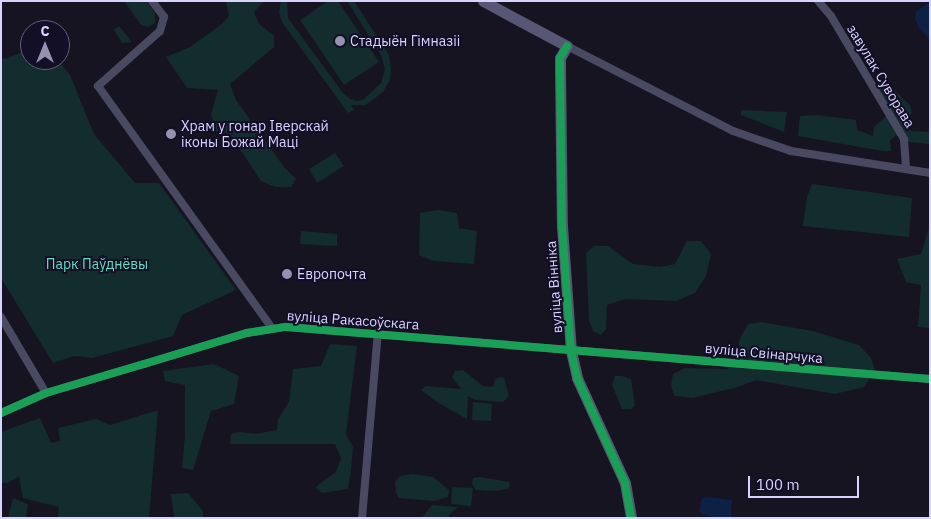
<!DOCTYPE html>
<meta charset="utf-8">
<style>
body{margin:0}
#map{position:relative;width:931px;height:519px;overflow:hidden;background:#161421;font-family:"IBM Plex Sans",sans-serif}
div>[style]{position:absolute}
.green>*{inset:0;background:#132c2d}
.water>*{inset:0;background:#0d2144}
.street>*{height:8px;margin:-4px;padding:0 4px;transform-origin:4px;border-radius:4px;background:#4a4962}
.secondary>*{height:11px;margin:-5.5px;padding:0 5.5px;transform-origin:5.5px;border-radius:5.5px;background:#575674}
.cycleway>*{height:8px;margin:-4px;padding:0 4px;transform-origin:4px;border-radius:4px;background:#1a9f57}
.dots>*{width:14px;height:14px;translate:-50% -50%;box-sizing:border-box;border:2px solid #130f26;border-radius:50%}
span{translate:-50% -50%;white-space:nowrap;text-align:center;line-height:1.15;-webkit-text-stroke:4px #130f26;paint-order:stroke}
.poi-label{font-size:14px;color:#d9d4ff}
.left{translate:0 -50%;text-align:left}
.street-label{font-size:14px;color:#d9d4ff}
.park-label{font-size:14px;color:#5fe0c0}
.frame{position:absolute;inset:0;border:2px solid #d9d4ff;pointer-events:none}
.north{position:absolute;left:20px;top:20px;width:50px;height:50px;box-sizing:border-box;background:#130f26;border:1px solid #625e7d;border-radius:50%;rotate:0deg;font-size:14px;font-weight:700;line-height:20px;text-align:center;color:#d9d4ff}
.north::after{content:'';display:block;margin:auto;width:18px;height:22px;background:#9591b1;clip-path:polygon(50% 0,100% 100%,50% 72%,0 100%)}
.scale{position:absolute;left:748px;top:476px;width:111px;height:22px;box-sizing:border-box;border:2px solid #d9d4ff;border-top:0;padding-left:6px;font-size:15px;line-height:18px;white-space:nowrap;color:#d9d4ff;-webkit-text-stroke:4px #130f26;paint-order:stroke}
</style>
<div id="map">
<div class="green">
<div style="clip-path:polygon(124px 1px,146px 1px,155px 13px,155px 23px,148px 27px,141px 25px)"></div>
<div style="clip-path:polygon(226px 1px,264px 1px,254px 12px,259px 24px,274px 36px,274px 47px,230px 84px,236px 100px,284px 167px,296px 179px,291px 187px,275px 187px,261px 181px,230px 134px,215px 131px,211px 114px,218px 90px,187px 88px,166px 57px,190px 47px,222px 24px,229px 16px)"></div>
<div style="clip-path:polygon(281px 1px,287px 1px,288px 18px,343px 93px,350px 99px,358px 101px,364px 99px,381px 83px,385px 69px,381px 55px,347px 1px,354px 1px,389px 55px,391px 69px,390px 80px,383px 92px,366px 105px,351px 105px,354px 110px,348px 113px,282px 22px,279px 12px)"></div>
<div style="clip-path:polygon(328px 1px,338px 1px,379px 62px,344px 85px,300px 20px)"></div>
<div style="clip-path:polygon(119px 26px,132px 42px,122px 43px,114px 30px)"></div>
<div style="clip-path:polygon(30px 44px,30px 60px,58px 60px,70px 75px,94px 134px,135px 183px,159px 183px,236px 290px,182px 315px,173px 336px,92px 358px,74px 356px,53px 363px,1px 278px,1px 58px,5px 59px,20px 53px)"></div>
<div style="clip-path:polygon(885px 82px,910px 105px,912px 113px,903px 125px,911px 131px,930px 132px,930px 144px,909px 142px,897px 135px,890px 140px,891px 151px,883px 151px,798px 136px,800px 116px,817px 115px,856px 120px,857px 130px,873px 136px,874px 127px,885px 117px,889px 107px,877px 89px)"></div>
<div style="clip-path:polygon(741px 110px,787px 112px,784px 132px,741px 115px)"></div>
<div style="clip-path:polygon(335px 153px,344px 166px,317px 183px,309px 169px)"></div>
<div style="clip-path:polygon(812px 184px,912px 198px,909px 237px,803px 226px,807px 197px)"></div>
<div style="clip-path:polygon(438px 210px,457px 213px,459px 228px,477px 231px,474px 264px,433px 261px,419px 255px,420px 213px)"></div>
<div style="clip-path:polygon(930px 225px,930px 328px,918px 327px,921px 285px,906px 282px,897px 259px,921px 254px)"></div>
<div style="clip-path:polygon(301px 231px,337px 234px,337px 246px,300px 244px)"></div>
<div style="clip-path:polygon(687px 241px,701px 241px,711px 254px,706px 276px,695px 293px,676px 301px,625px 299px,607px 305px,606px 329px,601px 335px,593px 331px,589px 320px,586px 253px,594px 246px,608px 246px,633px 264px,660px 267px,675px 264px)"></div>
<div style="clip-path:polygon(761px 322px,813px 331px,859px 345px,871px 358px,875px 370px,864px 387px,835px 394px,756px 380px,738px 387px,692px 398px,674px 396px,671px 385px,673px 374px,685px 368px,727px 369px,737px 357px,740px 338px,748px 324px)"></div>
<div style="clip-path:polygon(330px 344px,357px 346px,346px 434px,353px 447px,351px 470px,348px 489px,322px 493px,316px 488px,319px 484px,336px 472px,341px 458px,335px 444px,230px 444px,231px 434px,239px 432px,256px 434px,277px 430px,278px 419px,289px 402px,293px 369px,321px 366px)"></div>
<div style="clip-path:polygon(214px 364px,239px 376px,234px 404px,211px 411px,193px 470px,182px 468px,185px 435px,185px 385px,165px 381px,163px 371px)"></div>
<div style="clip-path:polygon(463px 370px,483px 386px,493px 387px,495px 379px,501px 377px,504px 378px,509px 396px,503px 402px,476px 400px,468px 396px,467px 419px,437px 402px,421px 390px,426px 386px,461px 389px,452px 377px,455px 371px)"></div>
<div style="clip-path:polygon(615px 376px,622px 376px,631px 379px,635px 406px,631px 409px,622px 409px,612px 385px)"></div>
<div style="clip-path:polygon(473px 402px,492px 404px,491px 421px,472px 420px)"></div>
<div style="clip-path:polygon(158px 410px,149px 518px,58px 518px,59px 507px,23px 498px,19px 477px,7px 483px,1px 483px,1px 432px,40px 418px,51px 443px,60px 441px,58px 428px,96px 419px,110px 425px)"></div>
<div style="clip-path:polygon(413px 474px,433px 477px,449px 490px,448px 497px,434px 501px,399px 498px,396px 493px,395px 482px,400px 476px)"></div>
<div style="clip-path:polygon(480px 477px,509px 482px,510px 487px,508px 489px,494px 491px,476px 490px,472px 484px,473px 478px)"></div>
<div style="clip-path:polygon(452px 487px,473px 488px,471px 506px,451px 504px)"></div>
<div style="clip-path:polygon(188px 493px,203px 511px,203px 518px,174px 518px,171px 494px)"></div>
<div style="clip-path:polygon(13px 498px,28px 504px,26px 518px,8px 518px)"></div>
<div style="clip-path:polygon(432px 505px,458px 507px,449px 515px,449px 518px,422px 518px)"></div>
</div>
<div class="water">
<div style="clip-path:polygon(930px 2px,930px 39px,919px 28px,915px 19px,916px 11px)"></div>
<div style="clip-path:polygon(705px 497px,732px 500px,731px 517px,718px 518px,702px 514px,699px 511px,702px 498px)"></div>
</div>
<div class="street">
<div style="left:152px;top:1px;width:20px;rotate:53deg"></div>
<div style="left:164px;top:17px;width:15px;rotate:106deg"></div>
<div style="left:160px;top:31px;width:83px;rotate:138.4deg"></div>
<div style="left:98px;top:86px;width:298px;rotate:54.3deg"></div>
<div style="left:818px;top:1px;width:20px;rotate:49deg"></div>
<div style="left:831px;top:16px;width:143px;rotate:59.3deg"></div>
<div style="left:904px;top:139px;width:30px;rotate:86deg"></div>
<div style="left:567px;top:46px;width:186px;rotate:27.1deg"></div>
<div style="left:733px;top:131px;width:61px;rotate:19deg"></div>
<div style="left:791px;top:151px;width:141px;rotate:9deg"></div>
<div style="left:1px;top:317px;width:88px;rotate:59.4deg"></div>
<div style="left:1px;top:413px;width:49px;rotate:-24deg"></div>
<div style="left:46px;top:393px;width:102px;rotate:-16.5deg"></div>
<div style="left:144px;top:364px;width:108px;rotate:-16.8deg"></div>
<div style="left:247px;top:333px;width:39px;rotate:-9deg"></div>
<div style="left:286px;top:327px;width:646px;rotate:4.62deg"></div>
<div style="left:362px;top:518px;width:186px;rotate:-85.1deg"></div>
</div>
<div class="secondary">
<div style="left:483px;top:1px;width:95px;rotate:28.2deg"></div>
<div style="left:567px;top:46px;width:14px;rotate:120deg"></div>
<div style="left:560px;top:58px;width:12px;rotate:90deg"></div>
<div style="left:560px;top:70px;width:156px;rotate:89.3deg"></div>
<div style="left:562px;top:226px;width:125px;rotate:85.9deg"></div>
<div style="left:571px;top:351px;width:28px;rotate:77deg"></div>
<div style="left:577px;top:378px;width:115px;rotate:65.4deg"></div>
<div style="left:625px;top:483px;width:36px;rotate:80deg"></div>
</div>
<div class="cycleway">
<div style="left:567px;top:46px;width:14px;rotate:120deg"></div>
<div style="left:560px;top:58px;width:12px;rotate:90deg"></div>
<div style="left:560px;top:70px;width:156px;rotate:89.3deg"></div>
<div style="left:562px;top:226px;width:125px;rotate:85.9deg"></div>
<div style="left:571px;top:351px;width:28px;rotate:77deg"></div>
<div style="left:577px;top:378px;width:115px;rotate:65.4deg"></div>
<div style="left:625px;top:483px;width:36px;rotate:80deg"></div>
<div style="left:1px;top:413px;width:49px;rotate:-24deg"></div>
<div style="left:46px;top:393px;width:102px;rotate:-16.5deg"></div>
<div style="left:144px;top:364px;width:108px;rotate:-16.8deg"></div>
<div style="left:247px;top:333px;width:39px;rotate:-9deg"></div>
<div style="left:286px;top:327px;width:646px;rotate:4.62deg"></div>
</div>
<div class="dots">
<div style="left:340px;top:41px;background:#9591b1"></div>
<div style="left:171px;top:134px;background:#9591b1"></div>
<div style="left:287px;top:274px;background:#9591b1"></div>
</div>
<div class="poi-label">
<span class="left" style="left:350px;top:41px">Стадыён Гімназіі</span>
<span class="left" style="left:181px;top:134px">Храм у гонар Іверскай<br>іконы Божай Маці</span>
<span class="left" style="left:297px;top:274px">Европочта</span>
</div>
<div class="street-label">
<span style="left:881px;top:76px;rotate:59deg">завулак Суворава</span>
<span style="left:554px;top:287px;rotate:-94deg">вуліца Вінніка</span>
<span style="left:353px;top:320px;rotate:4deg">вуліца Ракасоўскага</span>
<span style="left:764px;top:353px;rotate:5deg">вуліца Свінарчука</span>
</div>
<div class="park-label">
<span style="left:97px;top:264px">Парк Паўднёвы</span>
</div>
<div class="frame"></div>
<div class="north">С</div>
<div class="scale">100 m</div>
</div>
